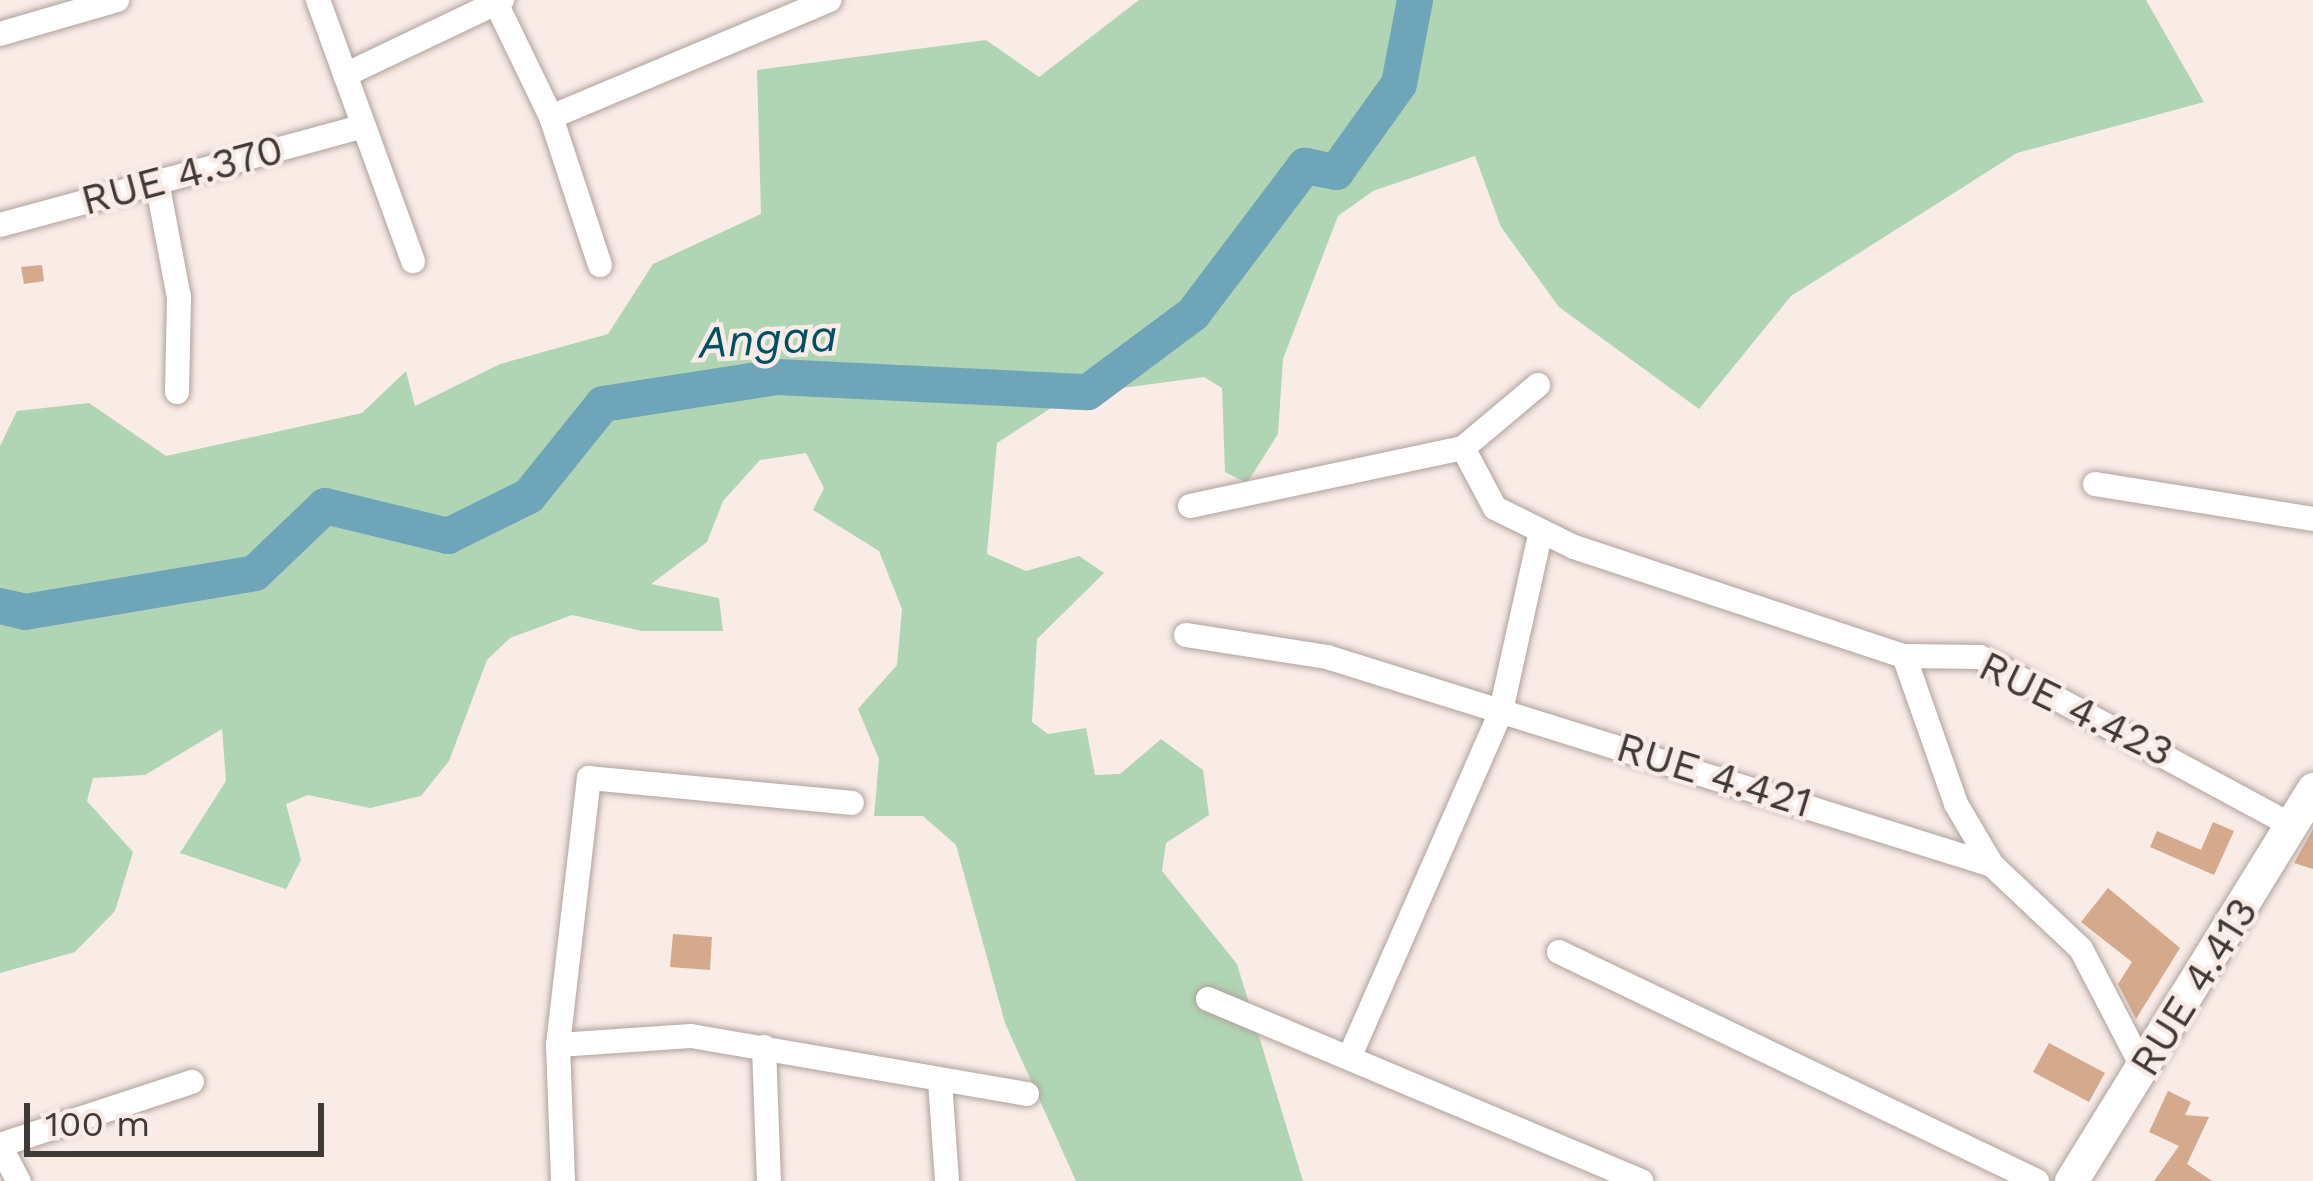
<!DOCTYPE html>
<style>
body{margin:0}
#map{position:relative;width:2313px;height:1181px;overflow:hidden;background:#f9ebe6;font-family:"Work Sans",sans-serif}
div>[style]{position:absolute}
.green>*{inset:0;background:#b0d5b4}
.river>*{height:36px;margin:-18px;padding:0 18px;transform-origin:18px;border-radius:18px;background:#6ea5b9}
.building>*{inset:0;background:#d4a98c}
.roads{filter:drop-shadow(0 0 3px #afa29d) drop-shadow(0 0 3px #afa29d)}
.street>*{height:24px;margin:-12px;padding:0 12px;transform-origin:12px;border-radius:12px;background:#fff}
.secondary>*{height:33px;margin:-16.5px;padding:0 16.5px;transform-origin:16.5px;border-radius:16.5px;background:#fff}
span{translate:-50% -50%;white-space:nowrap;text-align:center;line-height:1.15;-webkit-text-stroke:9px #f9ebe6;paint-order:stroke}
.street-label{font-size:42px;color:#3f3937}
.water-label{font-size:45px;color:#005065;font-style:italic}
.scale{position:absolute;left:24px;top:1103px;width:300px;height:54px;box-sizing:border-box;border:6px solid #3f3937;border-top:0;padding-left:15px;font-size:36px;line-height:42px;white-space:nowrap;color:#3f3937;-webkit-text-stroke:9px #f9ebe6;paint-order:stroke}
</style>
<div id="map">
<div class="green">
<div style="clip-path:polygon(1139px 0,2146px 0,2204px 102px,2017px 153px,1791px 296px,1699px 409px,1559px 307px,1501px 227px,1475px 156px,1373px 191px,1338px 216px,1283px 359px,1278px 434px,1247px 483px,1225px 472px,1222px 388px,1204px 377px,1071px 395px,997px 443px,987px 554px,1026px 571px,1079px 556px,1104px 573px,1037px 639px,1032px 722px,1048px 734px,1086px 728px,1095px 775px,1120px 774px,1161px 739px,1203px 770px,1209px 815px,1166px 843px,1162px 871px,1237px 964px,1303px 1181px,1076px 1181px,1005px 1023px,956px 845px,923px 816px,874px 816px,879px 759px,858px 709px,897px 665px,902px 609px,879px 551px,813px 510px,824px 488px,806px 453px,760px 460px,723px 501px,707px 542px,651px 584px,719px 598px,723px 631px,642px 631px,572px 615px,510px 638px,487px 660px,449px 761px,421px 796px,370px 808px,308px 795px,286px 804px,301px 860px,286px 889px,180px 853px,226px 781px,222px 729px,145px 775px,93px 778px,87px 801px,133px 852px,115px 911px,75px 952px,0 973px,0 446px,17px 411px,89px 403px,166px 456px,362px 413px,406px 371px,415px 406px,500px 364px,608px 334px,653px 264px,761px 214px,757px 70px,986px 40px,1039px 77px)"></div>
</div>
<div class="river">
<div style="left:0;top:606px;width:26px;rotate:13deg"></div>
<div style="left:25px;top:612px;width:233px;rotate:-9.6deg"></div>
<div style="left:255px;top:573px;width:97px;rotate:-43.7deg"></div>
<div style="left:325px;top:506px;width:127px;rotate:13.7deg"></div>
<div style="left:448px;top:536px;width:90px;rotate:-26.3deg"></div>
<div style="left:529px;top:496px;width:118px;rotate:-51.2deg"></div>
<div style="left:603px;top:404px;width:176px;rotate:-8.8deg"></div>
<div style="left:777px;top:377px;width:311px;rotate:2.8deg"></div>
<div style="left:1088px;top:392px;width:131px;rotate:-36.6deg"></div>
<div style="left:1193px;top:314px;width:186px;rotate:-52.9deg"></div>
<div style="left:1305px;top:166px;width:32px;rotate:11deg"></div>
<div style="left:1336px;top:172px;width:108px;rotate:-54.4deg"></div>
<div style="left:1399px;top:84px;width:86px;rotate:-79.2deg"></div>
</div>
<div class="building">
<div style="clip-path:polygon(42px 265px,44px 281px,24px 284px,21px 267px)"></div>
<div style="clip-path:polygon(2213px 822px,2234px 831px,2214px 875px,2150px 847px,2157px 831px,2201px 850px)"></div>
<div style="clip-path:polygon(2313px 829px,2313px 869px,2294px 863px)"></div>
<div style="clip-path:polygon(2108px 888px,2180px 948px,2136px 1019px,2118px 984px,2132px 962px,2081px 922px)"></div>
<div style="clip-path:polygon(673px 934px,712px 937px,710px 970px,670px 967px)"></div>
<div style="clip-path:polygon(2049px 1043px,2105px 1073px,2089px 1102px,2033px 1072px)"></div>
<div style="clip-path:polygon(2168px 1091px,2191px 1102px,2185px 1115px,2209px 1117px,2187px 1164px,2212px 1181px,2154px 1181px,2179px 1146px,2149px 1132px)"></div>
</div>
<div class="roads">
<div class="street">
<div style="left:318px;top:0;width:278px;rotate:70deg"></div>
<div style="left:496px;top:3px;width:127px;rotate:64.2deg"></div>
<div style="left:551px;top:117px;width:156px;rotate:71.7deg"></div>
<div style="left:0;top:34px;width:122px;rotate:-16.2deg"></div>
<div style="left:345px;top:75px;width:174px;rotate:-25.5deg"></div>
<div style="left:551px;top:117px;width:302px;rotate:-22.8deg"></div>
<div style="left:157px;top:182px;width:117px;rotate:79.2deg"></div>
<div style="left:179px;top:297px;width:95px;rotate:91.2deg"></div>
<div style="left:0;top:225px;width:377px;rotate:-15.2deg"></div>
<div style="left:1463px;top:448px;width:68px;rotate:61.9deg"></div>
<div style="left:1495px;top:508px;width:88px;rotate:26.3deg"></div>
<div style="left:1574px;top:547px;width:348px;rotate:18.3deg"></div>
<div style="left:1904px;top:656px;width:76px;rotate:0.8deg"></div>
<div style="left:1980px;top:657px;width:355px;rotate:28.4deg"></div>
<div style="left:2095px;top:484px;width:221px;rotate:9.1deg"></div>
<div style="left:1190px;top:506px;width:279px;rotate:-12deg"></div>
<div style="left:1463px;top:448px;width:98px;rotate:-40deg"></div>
<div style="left:1186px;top:635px;width:143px;rotate:8.9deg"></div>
<div style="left:1327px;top:657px;width:697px;rotate:17.37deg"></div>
<div style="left:1992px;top:865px;width:122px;rotate:43.3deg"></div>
<div style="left:2081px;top:949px;width:132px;rotate:62.5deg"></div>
<div style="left:1904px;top:656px;width:157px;rotate:70.6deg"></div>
<div style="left:1956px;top:804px;width:71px;rotate:59.5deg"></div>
<div style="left:1559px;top:952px;width:530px;rotate:25.6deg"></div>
<div style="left:1208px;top:999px;width:470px;rotate:22.8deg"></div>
<div style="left:558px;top:1045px;width:133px;rotate:-3.9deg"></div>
<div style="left:691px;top:1036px;width:341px;rotate:9.8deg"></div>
<div style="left:764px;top:1047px;width:134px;rotate:87.9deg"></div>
<div style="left:1349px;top:1058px;width:379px;rotate:-66.3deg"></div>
<div style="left:1501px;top:711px;width:184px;rotate:-77.5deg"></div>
<div style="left:940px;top:1081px;width:100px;rotate:86deg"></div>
<div style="left:0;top:1145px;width:202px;rotate:-18.2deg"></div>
<div style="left:0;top:1146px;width:40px;rotate:62deg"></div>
<div style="left:563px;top:1181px;width:136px;rotate:-92.1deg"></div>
<div style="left:558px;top:1045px;width:269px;rotate:-83.4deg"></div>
<div style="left:589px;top:778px;width:264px;rotate:5.4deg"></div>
</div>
<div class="secondary">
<div style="left:2071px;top:1181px;width:461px;rotate:-58.3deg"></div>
</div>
</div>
<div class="street-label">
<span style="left:182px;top:175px;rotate:-15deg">RUE 4.370</span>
<span style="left:2076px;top:709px;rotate:26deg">RUE 4.423</span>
<span style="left:1714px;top:775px;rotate:17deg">RUE 4.421</span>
<span style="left:2194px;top:987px;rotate:-58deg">RUE 4.413</span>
</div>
<div class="water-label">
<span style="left:768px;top:339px;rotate:-3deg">Angaa</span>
</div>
<div class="scale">100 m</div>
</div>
